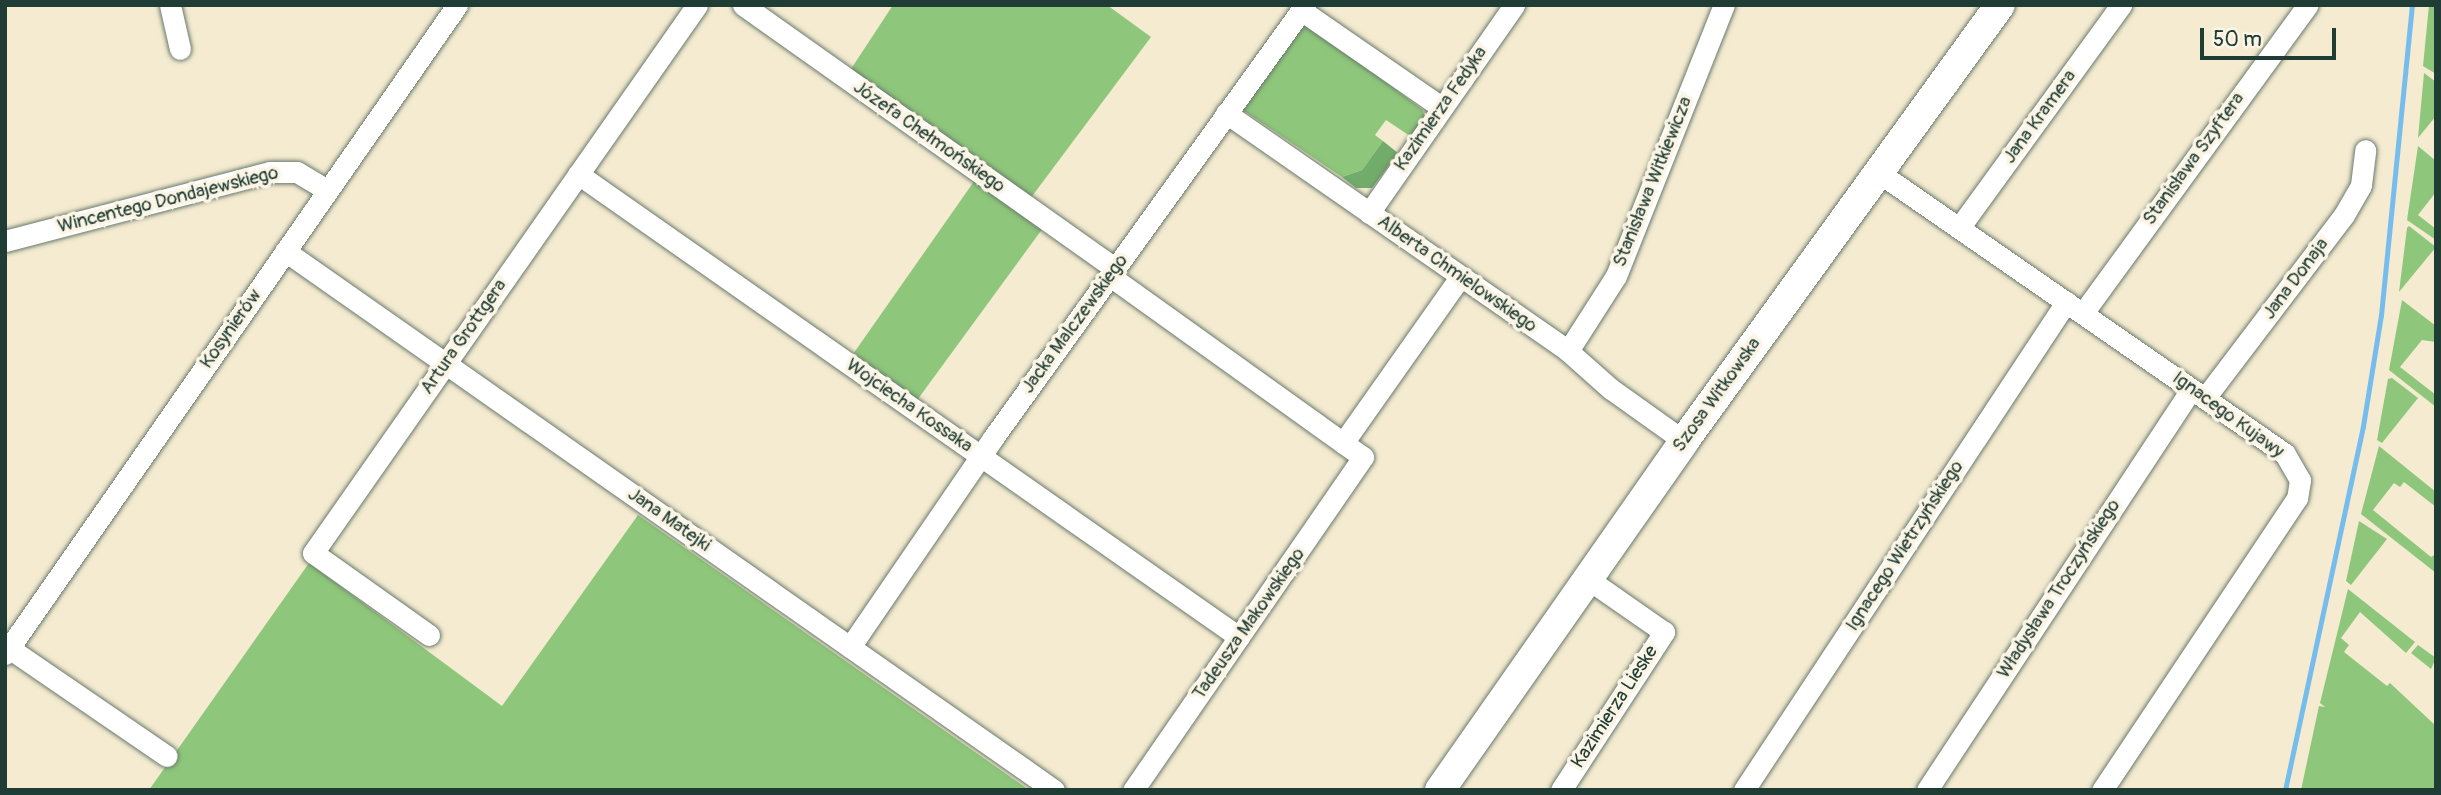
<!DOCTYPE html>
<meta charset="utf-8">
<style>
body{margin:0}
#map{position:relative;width:2441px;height:795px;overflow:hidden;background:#f4ebd1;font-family:Pangolin,sans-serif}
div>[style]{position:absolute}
.green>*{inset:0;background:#8ec77b}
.forest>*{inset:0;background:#72ac6b}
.stream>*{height:5px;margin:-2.5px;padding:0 2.5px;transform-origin:2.5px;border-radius:2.5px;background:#76bdee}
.roads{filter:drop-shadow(0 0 2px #6a7a6b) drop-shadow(0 0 2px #6a7a6b)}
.street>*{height:21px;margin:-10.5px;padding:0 10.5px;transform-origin:10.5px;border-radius:10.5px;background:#fff}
.secondary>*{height:30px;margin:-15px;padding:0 15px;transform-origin:15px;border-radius:15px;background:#fff}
span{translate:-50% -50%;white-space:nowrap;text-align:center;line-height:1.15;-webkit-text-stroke:7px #fcf5e5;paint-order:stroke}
.street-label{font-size:19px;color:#1f3d34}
.frame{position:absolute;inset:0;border:7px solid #1f3d34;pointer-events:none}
.scale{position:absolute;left:2200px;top:28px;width:136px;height:32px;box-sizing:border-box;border:4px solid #1f3d34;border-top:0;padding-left:9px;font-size:21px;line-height:24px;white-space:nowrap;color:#1f3d34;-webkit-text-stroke:5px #fcf5e5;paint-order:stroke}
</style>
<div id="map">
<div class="green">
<div style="clip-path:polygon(893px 5px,1107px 5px,1151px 37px,1030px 199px,849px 72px)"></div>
<div style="clip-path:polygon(2429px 5px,2436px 8px,2436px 74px,2423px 66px)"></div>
<div style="clip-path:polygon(1305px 26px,1316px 30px,1423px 110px,1425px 120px,1410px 136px,1386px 120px,1375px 135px,1383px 141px,1362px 170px,1342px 177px,1243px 110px,1244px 100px,1293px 32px)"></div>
<div style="clip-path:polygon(2424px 73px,2436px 82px,2436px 116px,2418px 138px)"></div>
<div style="clip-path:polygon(2418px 146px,2436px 161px,2436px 192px,2418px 215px,2436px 229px,2436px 240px,2407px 220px)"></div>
<div style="clip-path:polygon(975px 180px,1043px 228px,915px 403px,851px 357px)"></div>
<div style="clip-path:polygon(2409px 226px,2436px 247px,2399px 292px,2407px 228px)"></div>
<div style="clip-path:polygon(2402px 300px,2436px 326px,2436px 342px,2422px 340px,2400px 367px,2436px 395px,2436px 407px,2389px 370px)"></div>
<div style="clip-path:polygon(2392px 378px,2418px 398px,2382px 443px,2377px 440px,2388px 379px)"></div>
<div style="clip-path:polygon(2379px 446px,2436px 492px,2436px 507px,2404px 482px,2400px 487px,2394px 483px,2373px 510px,2431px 557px,2436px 554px,2436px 573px,2361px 514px)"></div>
<div style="clip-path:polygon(638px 515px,1029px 790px,149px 790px,309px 563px,502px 706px)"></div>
<div style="clip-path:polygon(2359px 521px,2387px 539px,2351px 585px,2346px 581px)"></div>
<div style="clip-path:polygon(2348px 589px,2415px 642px,2406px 653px,2360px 612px,2341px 638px,2349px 645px,2344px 652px,2387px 686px,2390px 683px,2436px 726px,2436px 790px,2301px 790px,2319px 706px,2325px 707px,2320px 703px)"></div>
<div style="clip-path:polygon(2418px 645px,2436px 658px,2431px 669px,2411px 653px)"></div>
</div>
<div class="forest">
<div style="clip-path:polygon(1383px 141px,1398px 153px,1372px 188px,1356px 188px,1342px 177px,1362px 170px)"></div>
</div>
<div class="stream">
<div style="left:2285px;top:790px;width:372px;rotate:-77.9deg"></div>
<div style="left:2363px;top:426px;width:112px;rotate:-80.8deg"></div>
<div style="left:2381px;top:315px;width:312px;rotate:-84.3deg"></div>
</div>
<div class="roads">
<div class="street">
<div style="left:170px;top:5px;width:45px;rotate:77.2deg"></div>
<div style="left:743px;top:5px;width:456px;rotate:35.3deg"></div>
<div style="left:1301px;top:10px;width:170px;rotate:34.7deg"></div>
<div style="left:1226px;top:113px;width:417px;rotate:34.8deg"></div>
<div style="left:1568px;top:351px;width:57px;rotate:41.5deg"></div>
<div style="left:1611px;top:389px;width:90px;rotate:35.5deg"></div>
<div style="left:1878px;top:172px;width:495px;rotate:34.7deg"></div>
<div style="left:2285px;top:454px;width:30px;rotate:60deg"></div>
<div style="left:2300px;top:480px;width:18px;rotate:99deg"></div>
<div style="left:2297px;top:498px;width:351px;rotate:123.7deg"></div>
<div style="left:578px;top:174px;width:807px;rotate:35.01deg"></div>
<div style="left:1369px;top:213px;width:254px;rotate:-55.1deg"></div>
<div style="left:1959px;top:228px;width:276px;rotate:-54deg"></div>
<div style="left:5px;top:241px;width:274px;rotate:-14.6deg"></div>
<div style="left:270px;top:172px;width:27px"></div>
<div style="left:297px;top:172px;width:35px;rotate:31deg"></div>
<div style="left:285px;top:251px;width:939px;rotate:35.03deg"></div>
<div style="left:1110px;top:276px;width:311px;rotate:35.6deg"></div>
<div style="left:1363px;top:457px;width:405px;rotate:124.6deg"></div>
<div style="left:2083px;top:313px;width:381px;rotate:-53.9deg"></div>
<div style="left:1568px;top:351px;width:89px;rotate:-57.4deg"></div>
<div style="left:1616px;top:276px;width:292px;rotate:-68.3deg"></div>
<div style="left:2205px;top:398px;width:230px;rotate:-52.8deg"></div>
<div style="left:2344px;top:215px;width:34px;rotate:-60deg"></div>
<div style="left:2361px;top:185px;width:35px;rotate:-83deg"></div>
<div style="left:1343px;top:443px;width:203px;rotate:-54.8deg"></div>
<div style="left:429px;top:635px;width:142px;rotate:-144.7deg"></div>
<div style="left:313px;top:553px;width:669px;rotate:-54.98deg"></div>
<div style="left:850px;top:647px;width:253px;rotate:-55.6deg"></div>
<div style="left:993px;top:438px;width:534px;rotate:-54.23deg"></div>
<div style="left:9px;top:648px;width:191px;rotate:34.4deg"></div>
<div style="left:5px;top:654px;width:791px;rotate:-55.14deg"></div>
<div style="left:1561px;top:790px;width:189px;rotate:-56.9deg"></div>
<div style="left:1664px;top:632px;width:93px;rotate:-145.1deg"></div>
<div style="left:1744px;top:790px;width:585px;rotate:-56.58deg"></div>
<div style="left:1927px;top:790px;width:480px;rotate:-56.6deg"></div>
</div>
<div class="secondary">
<div style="left:1440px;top:790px;width:426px;rotate:-55deg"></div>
<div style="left:1684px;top:441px;width:538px;rotate:-54.07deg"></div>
</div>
</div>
<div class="street-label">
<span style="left:1441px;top:109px;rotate:-55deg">Kazimierza Fedyka</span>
<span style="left:2040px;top:117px;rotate:-54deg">Jana Kramera</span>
<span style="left:929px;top:137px;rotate:35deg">Józefa Chełmońskiego</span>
<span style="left:2194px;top:159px;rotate:-54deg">Stanisława Szyftera</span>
<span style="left:1653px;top:182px;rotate:-68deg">Stanisława Witkiewicza</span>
<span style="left:168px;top:200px;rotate:-14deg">Wincentego Dondajewskiego</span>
<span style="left:1457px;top:274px;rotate:35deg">Alberta Chmielowskiego</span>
<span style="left:2296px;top:279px;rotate:-53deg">Jana Donaja</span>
<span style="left:1075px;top:324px;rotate:-54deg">Jacka Malczewskiego</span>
<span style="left:231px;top:329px;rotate:-55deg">Kosynierów</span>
<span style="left:464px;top:337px;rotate:-55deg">Artura Grottgera</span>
<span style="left:1717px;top:395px;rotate:-54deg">Szosa Witkowska</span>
<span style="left:909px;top:406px;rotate:35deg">Wojciecha Kossaka</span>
<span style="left:2228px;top:415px;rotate:36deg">Ignacego Kujawy</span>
<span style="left:669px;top:520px;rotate:35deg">Jana Matejki</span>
<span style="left:1905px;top:546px;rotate:-57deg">Ignacego Wietrzyńskiego</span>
<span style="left:2059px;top:589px;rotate:-57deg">Władysława Troczyńskiego</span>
<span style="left:1249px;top:624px;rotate:-55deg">Tadeusza Makowskiego</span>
<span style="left:1615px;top:707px;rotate:-57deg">Kazimierza Lieske</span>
</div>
<div class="frame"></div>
<div class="scale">50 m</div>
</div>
